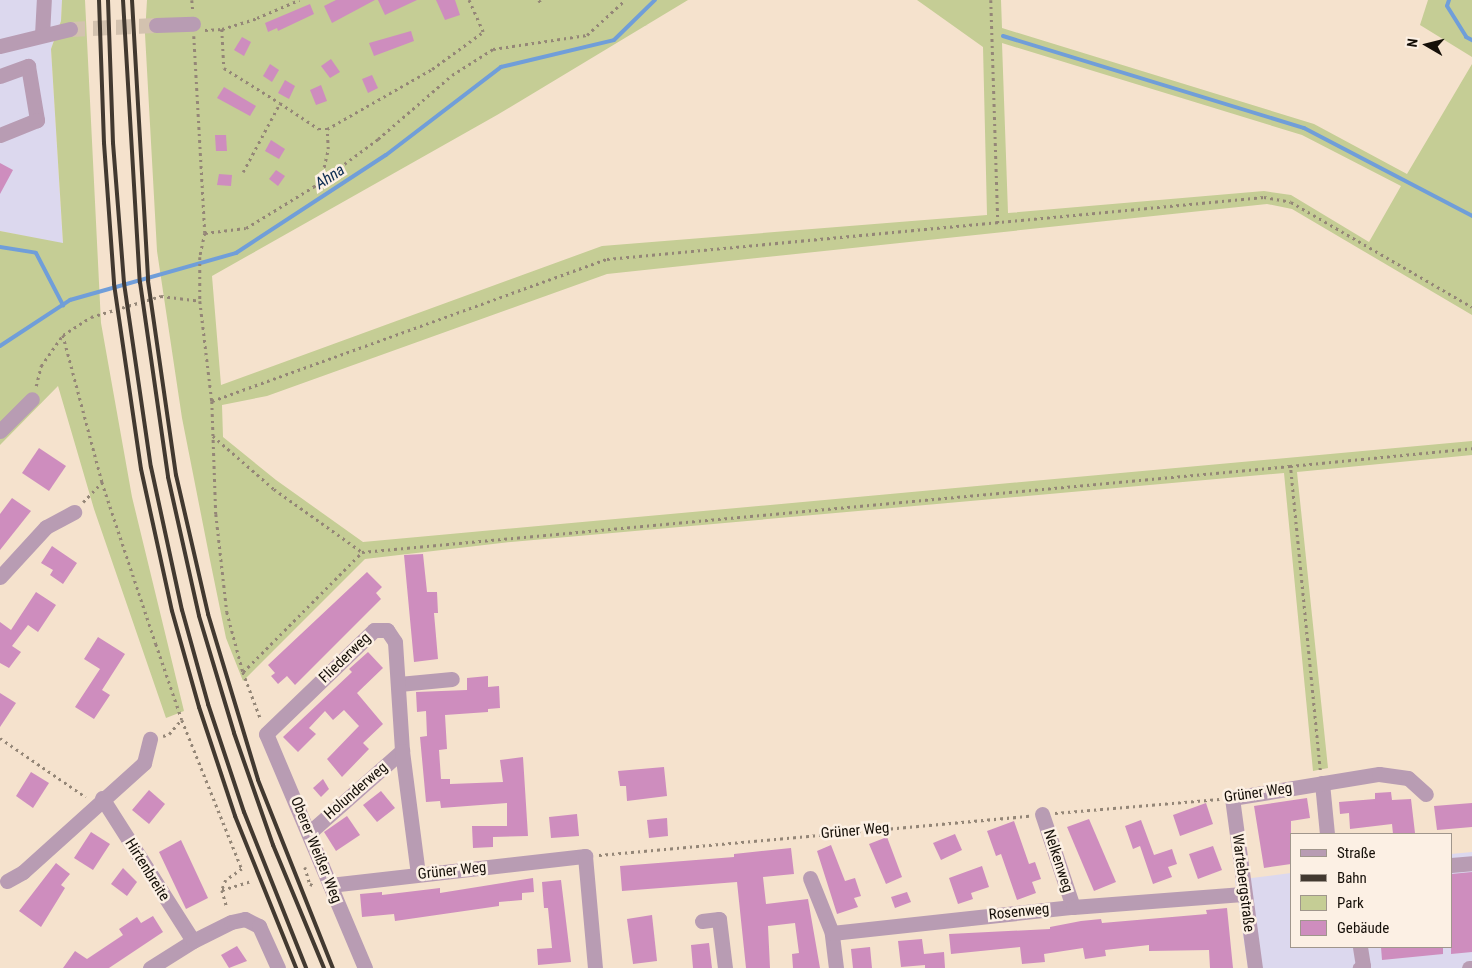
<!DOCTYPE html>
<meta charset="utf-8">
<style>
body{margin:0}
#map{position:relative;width:1472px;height:968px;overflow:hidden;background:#f5e2cd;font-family:"Roboto Condensed",sans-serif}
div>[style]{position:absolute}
.industrial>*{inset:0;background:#dcd8ee}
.green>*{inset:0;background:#c5cd95}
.stream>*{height:4px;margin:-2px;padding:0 2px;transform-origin:2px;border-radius:2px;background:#709ed9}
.building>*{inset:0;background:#ce8dbe}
.minor-tunnel>*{height:15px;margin-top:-7.5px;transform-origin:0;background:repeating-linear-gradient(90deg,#d3c2af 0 15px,transparent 0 23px)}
.path>*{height:2.5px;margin-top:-1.25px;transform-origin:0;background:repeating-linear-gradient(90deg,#948677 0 2.5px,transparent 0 6.5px)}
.minor>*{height:15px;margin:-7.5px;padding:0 7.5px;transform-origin:7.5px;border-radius:7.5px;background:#b89cb3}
.rail>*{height:4px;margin:-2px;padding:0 2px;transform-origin:2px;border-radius:2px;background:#423930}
span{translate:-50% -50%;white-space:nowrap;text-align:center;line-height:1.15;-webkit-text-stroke:5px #fcf0e4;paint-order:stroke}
.street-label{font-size:15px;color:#150f08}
.water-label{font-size:16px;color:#0c2c52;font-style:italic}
.legend{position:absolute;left:1290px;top:833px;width:162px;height:115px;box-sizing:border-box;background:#fcf0e4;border:1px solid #a0968c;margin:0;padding:6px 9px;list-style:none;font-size:15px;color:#150f08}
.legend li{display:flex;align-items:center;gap:10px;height:25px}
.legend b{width:25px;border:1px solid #a0968c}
.north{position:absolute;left:1402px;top:20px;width:50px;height:50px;-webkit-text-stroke:4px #fcf0e4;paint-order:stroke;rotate:278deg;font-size:14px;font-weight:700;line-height:20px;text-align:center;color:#150f08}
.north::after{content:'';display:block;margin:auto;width:18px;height:22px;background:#150f08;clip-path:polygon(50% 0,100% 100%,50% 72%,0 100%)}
</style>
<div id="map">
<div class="industrial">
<div style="clip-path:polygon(0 0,62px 0,61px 21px,51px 49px,63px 244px,0 231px)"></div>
<div style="clip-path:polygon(1472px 852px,1472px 968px,1248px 968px,1235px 880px,1291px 873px,1291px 947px,1451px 947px,1451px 854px)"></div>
</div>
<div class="green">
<div style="clip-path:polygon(62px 0,85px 0,101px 323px,132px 497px,184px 711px,166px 718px,94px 509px,58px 386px,0 445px,0 231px,63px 243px,51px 49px,61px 21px)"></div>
<div style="clip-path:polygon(evenodd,147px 0,688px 0,497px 115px,212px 276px,221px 385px,602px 246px,987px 215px,983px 47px,917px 0,1001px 0,1002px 28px,1314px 124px,1407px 174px,1472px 64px,1472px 315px,1292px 209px,1267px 204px,607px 274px,267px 396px,222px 405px,223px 437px,276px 480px,363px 542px,1472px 441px,1472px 455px,1297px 472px,1328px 768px,1313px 771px,1284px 473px,511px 542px,365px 559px,243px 681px,226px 638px,210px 560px,182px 418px,157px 251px,145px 34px,147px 0,1002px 43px,1302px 135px,1401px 186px,1369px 242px,1291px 195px,1264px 191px,1008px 213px,1002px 43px)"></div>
<div style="clip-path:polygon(1428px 0,1472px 0,1472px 57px,1420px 25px)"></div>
</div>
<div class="stream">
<div style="left:1449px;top:0;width:6px;rotate:108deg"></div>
<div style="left:1447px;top:6px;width:36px;rotate:58deg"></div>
<div style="left:1466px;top:37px;width:7px;rotate:27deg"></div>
<div style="left:1003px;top:36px;width:315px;rotate:17deg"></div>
<div style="left:1304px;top:128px;width:190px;rotate:27.6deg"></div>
<div style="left:0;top:247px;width:36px;rotate:9deg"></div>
<div style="left:36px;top:253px;width:59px;rotate:62.6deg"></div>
<div style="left:0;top:346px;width:84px;rotate:-33.3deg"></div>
<div style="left:70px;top:300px;width:173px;rotate:-15.8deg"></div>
<div style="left:236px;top:253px;width:179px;rotate:-33.2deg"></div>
<div style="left:386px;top:155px;width:145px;rotate:-37.4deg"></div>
<div style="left:501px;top:67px;width:116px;rotate:-13.4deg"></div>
<div style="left:614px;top:40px;width:57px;rotate:-44.3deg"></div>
</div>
<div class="building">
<div style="clip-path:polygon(336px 0,375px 0,332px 23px,324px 6px)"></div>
<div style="clip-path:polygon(378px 0,417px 0,385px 15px)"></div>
<div style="clip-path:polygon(436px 0,455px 0,460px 15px,445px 20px)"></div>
<div style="clip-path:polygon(310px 4px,314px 14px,278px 31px,277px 28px,268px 32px,265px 23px)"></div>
<div style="clip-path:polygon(411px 31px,414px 41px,374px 56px,369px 43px)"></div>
<div style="clip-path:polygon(242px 37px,251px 42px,244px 56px,234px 50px)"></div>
<div style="clip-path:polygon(331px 59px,340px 72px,330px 78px,321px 66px)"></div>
<div style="clip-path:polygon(270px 64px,279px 70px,272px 82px,263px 76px)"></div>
<div style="clip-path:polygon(372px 75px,378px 88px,368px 93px,362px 79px)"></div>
<div style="clip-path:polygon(285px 80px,295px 86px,289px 99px,278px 93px)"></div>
<div style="clip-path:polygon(321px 85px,327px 101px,316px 105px,310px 90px)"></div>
<div style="clip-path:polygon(224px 87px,256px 106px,250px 116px,217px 98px)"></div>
<div style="clip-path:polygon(215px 135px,226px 135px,227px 151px,216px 151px)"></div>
<div style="clip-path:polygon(271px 140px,285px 149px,279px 159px,265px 151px)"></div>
<div style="clip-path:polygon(0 163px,13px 170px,0 194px)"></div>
<div style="clip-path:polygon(276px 170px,285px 176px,278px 186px,269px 179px)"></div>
<div style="clip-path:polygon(219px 174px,232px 175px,231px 186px,217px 185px)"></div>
<div style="clip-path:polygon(39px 448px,66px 466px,49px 491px,22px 473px)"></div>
<div style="clip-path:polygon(12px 498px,31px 511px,0 550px,0 514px)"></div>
<div style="clip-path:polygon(52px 546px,77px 563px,63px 584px,50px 575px,53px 570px,41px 563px)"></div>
<div style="clip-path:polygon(423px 554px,427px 592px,437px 592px,438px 613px,434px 613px,438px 659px,414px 662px,404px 555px)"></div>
<div style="clip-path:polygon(367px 572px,382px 587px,376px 593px,381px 599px,295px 685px,287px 676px,278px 684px,271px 676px,275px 673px,268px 665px)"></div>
<div style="clip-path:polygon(36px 592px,56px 605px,38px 632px,28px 625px,12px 646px,21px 652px,9px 668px,0 663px,0 622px,11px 630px)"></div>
<div style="clip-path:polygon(98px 637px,125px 654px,102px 690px,110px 695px,94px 719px,75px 707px,100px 669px,84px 659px)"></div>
<div style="clip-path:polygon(368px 652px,383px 668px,357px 693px,383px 724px,363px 743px,369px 749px,342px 777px,327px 759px,359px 726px,344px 710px,333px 720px,325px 711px,309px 728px,316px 734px,298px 752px,283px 737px,352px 672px,349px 669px)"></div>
<div style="clip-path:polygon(488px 676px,488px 687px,499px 686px,500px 708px,488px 709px,488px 712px,445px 715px,447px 749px,439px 750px,441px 779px,450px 779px,450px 784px,503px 782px,500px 760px,523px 757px,528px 836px,493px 837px,493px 847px,473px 848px,472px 826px,507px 826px,507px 803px,441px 808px,440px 801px,426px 802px,420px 737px,427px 736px,426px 711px,417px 712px,416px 692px,467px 690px,467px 678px)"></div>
<div style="clip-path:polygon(0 693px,16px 703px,0 727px)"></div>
<div style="clip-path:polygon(664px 767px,667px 796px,627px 801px,626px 786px,620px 786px,618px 771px)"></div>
<div style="clip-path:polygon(31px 772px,49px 783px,33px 808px,16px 796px)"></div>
<div style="clip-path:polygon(323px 779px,329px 789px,321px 797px,313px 788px)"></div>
<div style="clip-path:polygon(149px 790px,165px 804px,149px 824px,132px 810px)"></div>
<div style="clip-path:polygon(381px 791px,395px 808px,377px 822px,363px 805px)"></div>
<div style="clip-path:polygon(1391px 792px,1392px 800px,1411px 799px,1415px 833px,1393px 834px,1392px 824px,1350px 829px,1349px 813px,1340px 814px,1339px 802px,1375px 799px,1375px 793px)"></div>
<div style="clip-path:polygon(1307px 798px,1310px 818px,1291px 821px,1291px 864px,1264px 868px,1254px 806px)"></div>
<div style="clip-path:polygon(1206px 803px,1213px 824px,1180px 836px,1173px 815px)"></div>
<div style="clip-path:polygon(1472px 803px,1472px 827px,1437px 830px,1434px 806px)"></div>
<div style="clip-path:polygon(577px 814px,579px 836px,551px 838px,549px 817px)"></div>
<div style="clip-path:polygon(347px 816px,360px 835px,336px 851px,324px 832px)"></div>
<div style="clip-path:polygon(667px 818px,668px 836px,649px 838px,647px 820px)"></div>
<div style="clip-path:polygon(1089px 819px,1116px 882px,1094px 891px,1067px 827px)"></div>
<div style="clip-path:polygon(1141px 820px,1154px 855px,1172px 849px,1177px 864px,1168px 867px,1172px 877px,1153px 884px,1140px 846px,1133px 849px,1125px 826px)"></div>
<div style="clip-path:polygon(1014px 821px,1029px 864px,1035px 862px,1041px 879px,1032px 882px,1036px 893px,1017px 900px,1001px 854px,996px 856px,987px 831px)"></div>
<div style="clip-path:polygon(91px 832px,110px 844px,93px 870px,74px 858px)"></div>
<div style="clip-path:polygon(955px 834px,962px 850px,941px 860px,933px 843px)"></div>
<div style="clip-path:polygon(887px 837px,902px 877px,886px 884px,869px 844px)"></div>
<div style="clip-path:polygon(181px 840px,208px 898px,186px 909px,159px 852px)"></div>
<div style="clip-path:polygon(831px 845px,845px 881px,855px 878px,861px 896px,854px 898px,858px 907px,837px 914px,817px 851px)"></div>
<div style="clip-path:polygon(1213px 846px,1222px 870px,1198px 879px,1189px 854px)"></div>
<div style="clip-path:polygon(791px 848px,794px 874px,763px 877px,766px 904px,808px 899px,820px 968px,793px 968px,792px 954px,799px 953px,795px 923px,768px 926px,770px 968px,746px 968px,737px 882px,622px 891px,620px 866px,734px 857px,734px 854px)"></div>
<div style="clip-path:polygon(56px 863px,70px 874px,61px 885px,65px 888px,41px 927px,19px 911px)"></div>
<div style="clip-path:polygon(982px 866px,989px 887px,971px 893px,973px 899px,958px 904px,949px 878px)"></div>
<div style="clip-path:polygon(123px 868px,137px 882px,127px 896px,111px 884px)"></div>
<div style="clip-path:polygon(1472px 872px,1472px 952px,1451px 954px,1451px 874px)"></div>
<div style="clip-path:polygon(533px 878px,534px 892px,522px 893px,522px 900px,499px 902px,499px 906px,395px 921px,394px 914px,362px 917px,360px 894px,382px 892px,382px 895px,440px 888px,440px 893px)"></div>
<div style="clip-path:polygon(561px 880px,571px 962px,538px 965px,537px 949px,552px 948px,548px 908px,544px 908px,542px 882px)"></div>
<div style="clip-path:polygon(907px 892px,911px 902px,895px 908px,891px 897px)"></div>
<div style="clip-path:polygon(1227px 908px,1233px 968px,1210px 968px,1209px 950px,1149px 951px,1149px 945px,1105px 950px,1106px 956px,1085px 959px,1083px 948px,1044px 954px,1045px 962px,1022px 964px,1020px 947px,951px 954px,949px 934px,1050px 929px,1050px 927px,1081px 921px,1101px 919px,1102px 923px,1207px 914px,1206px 910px)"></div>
<div style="clip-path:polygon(652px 915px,657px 961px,633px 964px,627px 919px)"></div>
<div style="clip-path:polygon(153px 916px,163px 932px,109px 968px,63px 968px,75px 951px,87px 959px,123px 935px,119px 929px,137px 917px,141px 923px)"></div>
<div style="clip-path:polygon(922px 939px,924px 954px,944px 952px,945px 968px,925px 968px,925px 965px,901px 967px,898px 941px)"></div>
<div style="clip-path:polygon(709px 943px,712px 968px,693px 968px,691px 945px)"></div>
<div style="clip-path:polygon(237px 946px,247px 961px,229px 968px,221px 955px)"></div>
<div style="clip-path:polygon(870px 947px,872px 968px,853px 968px,851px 949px)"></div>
<div style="clip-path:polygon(1381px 947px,1443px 947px,1443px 954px,1382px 960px)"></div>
</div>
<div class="minor-tunnel">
<div style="left:70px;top:29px;width:86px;rotate:-2.7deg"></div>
</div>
<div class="path">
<div style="left:192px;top:0;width:11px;rotate:85deg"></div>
<div style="left:539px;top:0;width:4px;rotate:56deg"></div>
<div style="left:991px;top:0;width:223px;rotate:88.2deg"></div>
<div style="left:222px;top:29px;width:39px;rotate:87deg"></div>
<div style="left:224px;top:68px;width:66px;rotate:32deg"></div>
<div style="left:205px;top:30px;width:17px;rotate:-3deg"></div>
<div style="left:222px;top:29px;width:37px;rotate:-17deg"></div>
<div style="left:257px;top:18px;width:46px;rotate:-23.2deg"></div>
<div style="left:194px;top:36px;width:197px;rotate:86.8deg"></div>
<div style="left:205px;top:233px;width:25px;rotate:102deg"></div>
<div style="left:200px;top:257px;width:44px;rotate:90deg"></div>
<div style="left:200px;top:301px;width:101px;rotate:83.2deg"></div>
<div style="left:212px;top:401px;width:113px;rotate:88deg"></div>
<div style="left:216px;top:514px;width:99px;rotate:83.6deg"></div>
<div style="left:227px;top:612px;width:62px;rotate:75.1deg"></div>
<div style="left:243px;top:672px;width:51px;rotate:69.4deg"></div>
<div style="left:243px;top:172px;width:78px;rotate:-61.8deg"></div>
<div style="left:280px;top:103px;width:47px;rotate:33.7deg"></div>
<div style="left:319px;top:129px;width:8px"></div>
<div style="left:321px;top:180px;width:32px;rotate:-77deg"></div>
<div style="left:328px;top:149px;width:20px;rotate:-93deg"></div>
<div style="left:327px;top:129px;width:121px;rotate:-29.7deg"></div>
<div style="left:432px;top:69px;width:63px;rotate:-36deg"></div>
<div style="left:483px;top:32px;width:35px;rotate:-114deg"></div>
<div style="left:205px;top:233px;width:41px;rotate:-7deg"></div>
<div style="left:246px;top:228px;width:79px;rotate:-31.5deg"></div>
<div style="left:313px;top:187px;width:81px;rotate:-36.4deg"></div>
<div style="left:378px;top:139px;width:98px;rotate:-40.9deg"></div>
<div style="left:452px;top:75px;width:49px;rotate:-32.4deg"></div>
<div style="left:493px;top:49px;width:95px;rotate:-8.5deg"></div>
<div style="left:587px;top:35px;width:52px;rotate:-42.6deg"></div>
<div style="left:63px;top:335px;width:152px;rotate:75.1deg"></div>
<div style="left:102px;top:482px;width:171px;rotate:71.6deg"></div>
<div style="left:156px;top:644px;width:80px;rotate:71.1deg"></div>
<div style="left:182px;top:720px;width:161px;rotate:68.1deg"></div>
<div style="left:242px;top:869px;width:19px;rotate:145deg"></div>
<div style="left:226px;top:880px;width:11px;rotate:112deg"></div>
<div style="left:222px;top:890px;width:19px;rotate:74deg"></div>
<div style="left:36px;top:386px;width:21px;rotate:-76deg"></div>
<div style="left:41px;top:366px;width:38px;rotate:-55deg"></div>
<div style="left:63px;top:335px;width:33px;rotate:-33deg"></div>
<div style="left:91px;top:317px;width:73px;rotate:-16.7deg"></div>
<div style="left:161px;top:296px;width:39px;rotate:7deg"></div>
<div style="left:212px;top:401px;width:420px;rotate:-19.8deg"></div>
<div style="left:607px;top:259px;width:660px;rotate:-5.39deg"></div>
<div style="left:1264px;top:197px;width:27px;rotate:10deg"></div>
<div style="left:1291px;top:202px;width:209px;rotate:30.1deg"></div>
<div style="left:213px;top:436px;width:81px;rotate:41deg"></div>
<div style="left:274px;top:489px;width:108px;rotate:35.6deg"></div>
<div style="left:83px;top:502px;width:28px;rotate:-46deg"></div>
<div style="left:243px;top:672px;width:169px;rotate:-45.2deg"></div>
<div style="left:362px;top:552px;width:932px;rotate:-5.29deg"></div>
<div style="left:163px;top:736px;width:6px;rotate:-18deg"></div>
<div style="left:169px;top:734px;width:18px;rotate:-49deg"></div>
<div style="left:0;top:738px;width:104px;rotate:34.5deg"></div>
<div style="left:1320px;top:770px;width:305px;rotate:-95.6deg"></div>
<div style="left:1290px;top:466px;width:183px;rotate:-5.6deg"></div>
<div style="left:1055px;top:813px;width:165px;rotate:-4.9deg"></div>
<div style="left:599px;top:855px;width:432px;rotate:-5.2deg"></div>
<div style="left:305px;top:867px;width:18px;rotate:74deg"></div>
<div style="left:310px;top:884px;width:5px;rotate:22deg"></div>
<div style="left:222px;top:890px;width:31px;rotate:-17deg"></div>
</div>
<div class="minor">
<div style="left:156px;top:25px;width:37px;rotate:-2deg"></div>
<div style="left:42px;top:35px;width:35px;rotate:-87deg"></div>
<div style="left:0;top:46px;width:72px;rotate:-13.7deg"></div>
<div style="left:0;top:76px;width:30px;rotate:-20deg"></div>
<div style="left:28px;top:66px;width:55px;rotate:80.5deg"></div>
<div style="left:37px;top:120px;width:40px;rotate:158deg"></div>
<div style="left:0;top:431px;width:45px;rotate:-45deg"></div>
<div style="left:0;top:577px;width:68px;rotate:-47.4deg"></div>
<div style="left:46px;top:527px;width:32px;rotate:-28deg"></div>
<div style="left:399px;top:684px;width:53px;rotate:-5.4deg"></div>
<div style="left:1322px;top:783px;width:51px;rotate:84.4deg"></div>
<div style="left:102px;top:798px;width:169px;rotate:57.5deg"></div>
<div style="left:1042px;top:814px;width:98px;rotate:71.6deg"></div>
<div style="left:310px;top:832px;width:123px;rotate:-41.4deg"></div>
<div style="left:1451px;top:865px;width:21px;rotate:-5deg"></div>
<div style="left:810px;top:878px;width:59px;rotate:68.2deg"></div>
<div style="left:7px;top:881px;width:18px;rotate:-29deg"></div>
<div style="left:23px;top:872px;width:163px;rotate:-42deg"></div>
<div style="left:144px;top:763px;width:25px;rotate:-76deg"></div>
<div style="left:330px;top:885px;width:257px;rotate:-6.5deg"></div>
<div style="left:585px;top:856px;width:112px;rotate:84.9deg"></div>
<div style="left:702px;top:921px;width:17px;rotate:-7deg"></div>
<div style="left:719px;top:919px;width:49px;rotate:83deg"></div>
<div style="left:1360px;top:947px;width:19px;rotate:81deg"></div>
<div style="left:1363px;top:966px;width:4px;rotate:146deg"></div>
<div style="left:150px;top:968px;width:51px;rotate:-32.1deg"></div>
<div style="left:193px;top:941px;width:42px;rotate:-26.6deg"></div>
<div style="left:231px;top:922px;width:14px;rotate:-12deg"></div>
<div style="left:245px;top:919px;width:16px;rotate:27deg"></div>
<div style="left:259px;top:926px;width:46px;rotate:65.7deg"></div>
<div style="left:365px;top:968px;width:254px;rotate:-112.9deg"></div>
<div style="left:266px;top:734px;width:150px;rotate:-43.9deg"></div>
<div style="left:374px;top:630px;width:13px"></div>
<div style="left:387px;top:630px;width:14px;rotate:56deg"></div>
<div style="left:395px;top:642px;width:109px;rotate:86.3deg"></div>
<div style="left:402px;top:751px;width:124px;rotate:82.6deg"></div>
<div style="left:836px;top:968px;width:35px;rotate:-97deg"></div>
<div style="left:832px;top:933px;width:242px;rotate:-6.2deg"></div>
<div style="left:1073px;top:907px;width:170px;rotate:-4.4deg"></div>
<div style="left:1255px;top:968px;width:172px;rotate:-97.7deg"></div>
<div style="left:1232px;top:798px;width:149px;rotate:-9.3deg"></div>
<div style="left:1379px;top:774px;width:29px;rotate:8deg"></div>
<div style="left:1408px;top:778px;width:24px;rotate:42deg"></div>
<div style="left:1469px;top:968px;width:3px"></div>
</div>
<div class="rail">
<div style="left:99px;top:0;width:143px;rotate:88deg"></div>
<div style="left:104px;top:143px;width:141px;rotate:85.9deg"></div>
<div style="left:114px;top:284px;width:187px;rotate:81.7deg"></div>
<div style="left:141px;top:469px;width:145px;rotate:77.7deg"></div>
<div style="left:172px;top:611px;width:100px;rotate:74.3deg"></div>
<div style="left:199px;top:707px;width:115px;rotate:71.7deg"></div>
<div style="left:235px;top:816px;width:164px;rotate:68.1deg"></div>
<div style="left:108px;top:0;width:143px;rotate:88deg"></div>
<div style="left:113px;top:143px;width:140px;rotate:85.5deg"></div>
<div style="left:124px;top:283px;width:186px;rotate:81.7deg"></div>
<div style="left:151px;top:467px;width:146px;rotate:77.8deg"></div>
<div style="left:182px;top:610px;width:98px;rotate:74.5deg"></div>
<div style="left:208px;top:704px;width:114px;rotate:71.6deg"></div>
<div style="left:244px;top:812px;width:168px;rotate:68.3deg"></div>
<div style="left:123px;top:0;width:283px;rotate:86.6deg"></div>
<div style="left:140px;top:282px;width:197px;rotate:81.8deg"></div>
<div style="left:168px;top:477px;width:142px;rotate:77.4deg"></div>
<div style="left:199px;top:616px;width:122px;rotate:73.3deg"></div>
<div style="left:234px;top:733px;width:119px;rotate:70.8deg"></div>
<div style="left:273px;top:845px;width:133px;rotate:67.5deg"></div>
<div style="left:132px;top:0;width:281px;rotate:86.7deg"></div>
<div style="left:148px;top:281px;width:196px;rotate:81.8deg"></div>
<div style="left:176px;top:475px;width:143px;rotate:77deg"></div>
<div style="left:208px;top:614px;width:173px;rotate:73.2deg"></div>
<div style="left:258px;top:780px;width:202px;rotate:68.3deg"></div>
</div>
<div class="street-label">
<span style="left:345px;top:658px;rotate:-44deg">Fliederweg</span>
<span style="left:356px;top:791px;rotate:-41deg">Holunderweg</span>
<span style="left:1258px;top:793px;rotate:-8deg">Grüner Weg</span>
<span style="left:855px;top:831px;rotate:-5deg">Grüner Weg</span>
<span style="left:316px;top:850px;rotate:68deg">Oberer Weißer Weg</span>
<span style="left:1058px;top:861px;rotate:72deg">Nelkenweg</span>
<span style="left:147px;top:870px;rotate:58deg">Hirtenbreite</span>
<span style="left:452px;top:871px;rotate:-6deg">Grüner Weg</span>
<span style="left:1243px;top:883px;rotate:83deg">Wartebergstraße</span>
<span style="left:1019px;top:912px;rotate:-6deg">Rosenweg</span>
</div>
<div class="water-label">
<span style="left:330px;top:177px;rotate:-33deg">Ahna</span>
</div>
<ul class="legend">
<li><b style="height:6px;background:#b89cb3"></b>Straße</li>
<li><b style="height:6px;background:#423930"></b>Bahn</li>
<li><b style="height:14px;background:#c5cd95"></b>Park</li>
<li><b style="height:14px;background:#ce8dbe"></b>Gebäude</li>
</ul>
<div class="north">N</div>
</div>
